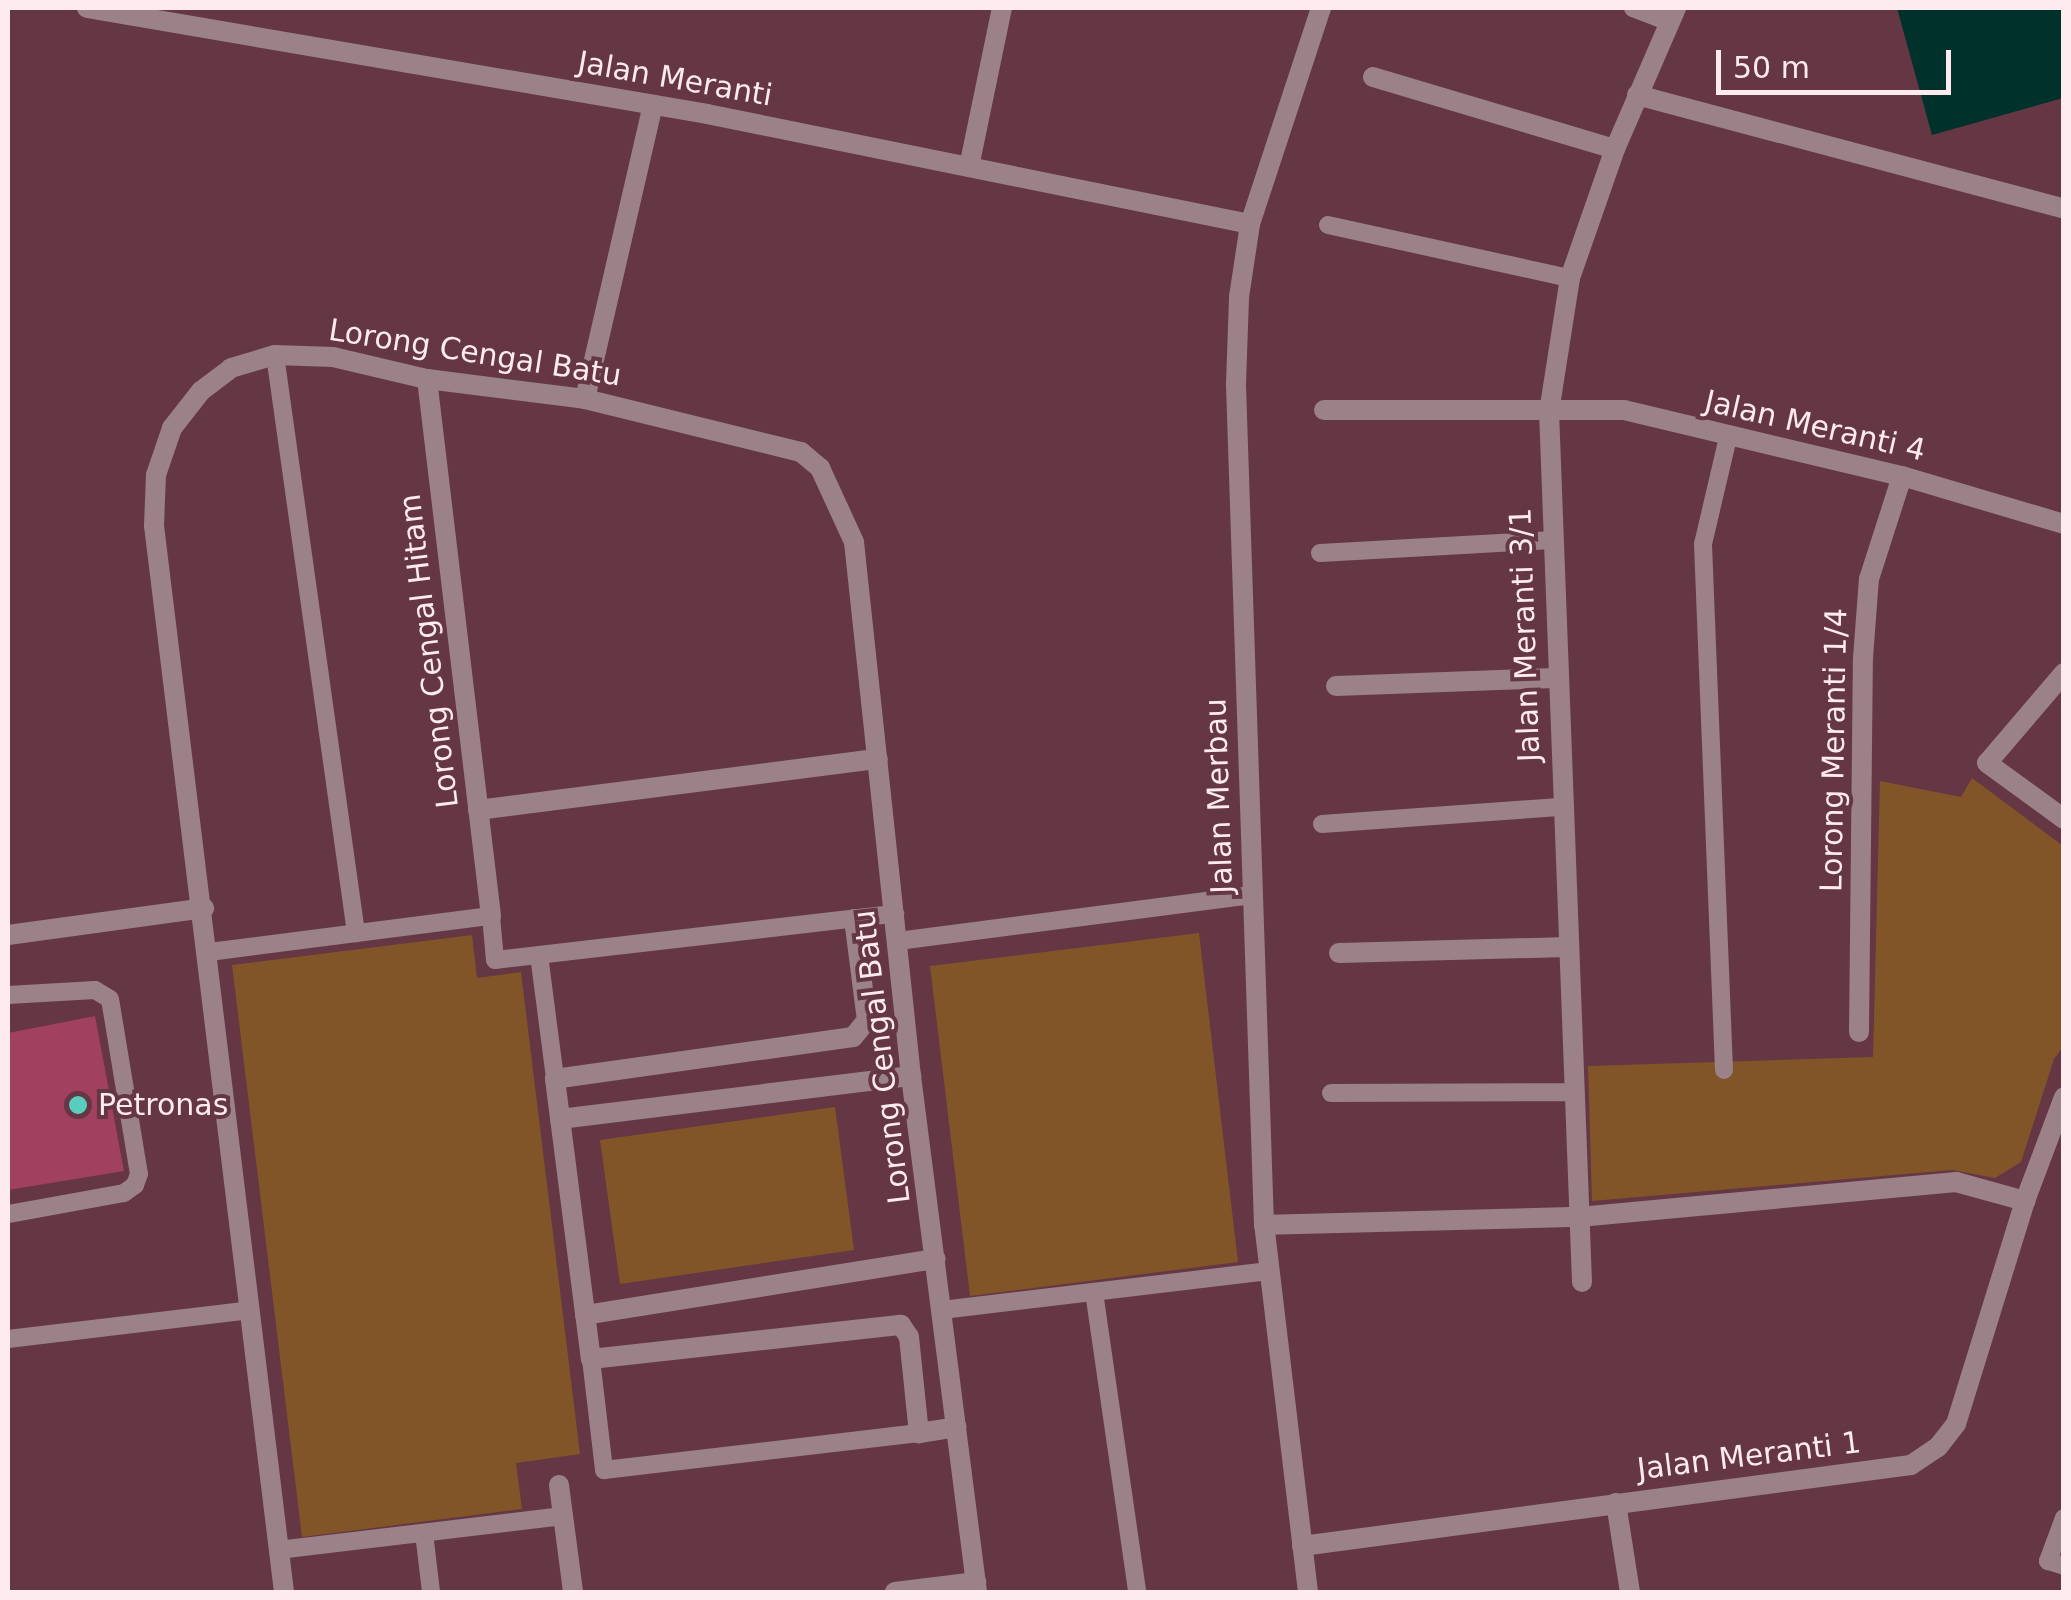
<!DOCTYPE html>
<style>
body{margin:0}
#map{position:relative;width:2071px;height:1600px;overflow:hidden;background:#653643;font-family:"DejaVu Sans",sans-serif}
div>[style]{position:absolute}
.green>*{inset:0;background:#825529}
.water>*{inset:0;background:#00312b}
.building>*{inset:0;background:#a1415f}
.lane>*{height:18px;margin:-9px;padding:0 9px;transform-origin:9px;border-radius:9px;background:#9b8288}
.street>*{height:20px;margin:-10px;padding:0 10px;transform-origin:10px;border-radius:10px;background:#9b8288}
.dots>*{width:28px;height:28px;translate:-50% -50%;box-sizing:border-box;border:5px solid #653643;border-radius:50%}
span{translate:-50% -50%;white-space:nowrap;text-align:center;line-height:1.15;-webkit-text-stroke:8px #653643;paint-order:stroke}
.street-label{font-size:30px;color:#feebef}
.poi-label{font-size:30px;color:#feebef}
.left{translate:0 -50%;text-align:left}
.frame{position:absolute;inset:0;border:10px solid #feebef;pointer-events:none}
.scale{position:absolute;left:1716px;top:50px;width:235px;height:45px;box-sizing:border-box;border:5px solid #feebef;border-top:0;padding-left:12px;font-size:30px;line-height:35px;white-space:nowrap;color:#feebef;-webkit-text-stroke:8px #653643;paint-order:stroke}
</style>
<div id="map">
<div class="green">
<div style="clip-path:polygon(1972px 778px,2063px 846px,2063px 1047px,2054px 1059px,2021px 1162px,1995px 1178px,1952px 1170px,1592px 1201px,1588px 1066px,1873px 1057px,1880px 781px,1961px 797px)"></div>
<div style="clip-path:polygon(1199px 933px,1238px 1262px,970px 1296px,930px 966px)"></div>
<div style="clip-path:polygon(472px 935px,477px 978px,521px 972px,580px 1454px,516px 1463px,522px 1509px,302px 1537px,232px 965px)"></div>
<div style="clip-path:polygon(835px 1107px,854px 1250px,620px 1284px,600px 1140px)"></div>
</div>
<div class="water">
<div style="clip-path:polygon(1897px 8px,2063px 8px,2063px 98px,1932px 135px)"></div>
</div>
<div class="building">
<div style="clip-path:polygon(95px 1016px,124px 1171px,8px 1190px,8px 1033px)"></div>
</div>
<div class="lane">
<div style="left:1633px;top:8px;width:39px;rotate:21deg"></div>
<div style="left:1328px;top:225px;width:248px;rotate:12.4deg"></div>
<div style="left:275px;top:355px;width:584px;rotate:82.02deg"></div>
<div style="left:1320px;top:553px;width:230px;rotate:-3.2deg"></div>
<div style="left:1322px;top:824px;width:241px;rotate:-4.1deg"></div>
<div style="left:898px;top:941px;width:357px;rotate:-7.4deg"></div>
<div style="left:209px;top:952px;width:284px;rotate:-7.3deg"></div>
<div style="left:491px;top:916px;width:44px;rotate:84.8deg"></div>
<div style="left:495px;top:960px;width:403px;rotate:-6.6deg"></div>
<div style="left:539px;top:955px;width:125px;rotate:82.6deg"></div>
<div style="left:8px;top:995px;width:87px;rotate:-3.3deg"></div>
<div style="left:95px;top:990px;width:17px;rotate:31deg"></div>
<div style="left:110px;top:999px;width:177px;rotate:80.6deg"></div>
<div style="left:139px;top:1174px;width:12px;rotate:110deg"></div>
<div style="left:135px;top:1185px;width:14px;rotate:144deg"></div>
<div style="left:124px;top:1193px;width:118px;rotate:169.7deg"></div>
<div style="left:1724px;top:1070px;width:526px;rotate:-92.29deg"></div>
<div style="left:1703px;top:544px;width:110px;rotate:-76.8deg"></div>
<div style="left:1331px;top:1093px;width:242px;rotate:-0.2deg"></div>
<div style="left:1094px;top:1292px;width:303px;rotate:81.8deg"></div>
<div style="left:942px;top:1310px;width:329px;rotate:-6.8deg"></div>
<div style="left:8px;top:1339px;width:244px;rotate:-6.8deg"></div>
<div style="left:591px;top:1359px;width:112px;rotate:83.3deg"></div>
<div style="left:604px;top:1470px;width:317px;rotate:-6.7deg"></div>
<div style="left:2064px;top:1518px;width:46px;rotate:110.4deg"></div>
<div style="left:2048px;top:1561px;width:17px;rotate:17deg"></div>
<div style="left:424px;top:1533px;width:59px;rotate:83.2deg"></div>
<div style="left:278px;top:1550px;width:287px;rotate:-6.8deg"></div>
</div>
<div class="street">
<div style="left:87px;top:8px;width:629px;rotate:9.7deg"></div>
<div style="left:707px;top:114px;width:554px;rotate:11.45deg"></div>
<div style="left:1373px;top:77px;width:252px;rotate:16.6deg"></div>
<div style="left:1637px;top:95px;width:442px;rotate:14.9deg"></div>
<div style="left:969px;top:167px;width:162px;rotate:-78.3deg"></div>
<div style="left:427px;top:379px;width:541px;rotate:83.2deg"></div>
<div style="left:585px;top:399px;width:302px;rotate:-77deg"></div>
<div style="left:1324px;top:410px;width:300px"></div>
<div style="left:1624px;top:410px;width:286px;rotate:13.4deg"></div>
<div style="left:1902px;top:476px;width:169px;rotate:16.5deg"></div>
<div style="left:2064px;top:673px;width:118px;rotate:130.5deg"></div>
<div style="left:1987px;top:763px;width:95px;rotate:36deg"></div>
<div style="left:1336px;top:686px;width:220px;rotate:-2.1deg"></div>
<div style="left:478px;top:810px;width:403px;rotate:-7.3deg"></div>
<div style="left:854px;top:919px;width:102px;rotate:82.7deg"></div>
<div style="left:867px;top:1020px;width:22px;rotate:129deg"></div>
<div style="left:853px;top:1037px;width:301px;rotate:172deg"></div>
<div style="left:555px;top:1079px;width:282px;rotate:82.7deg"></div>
<div style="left:591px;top:1359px;width:312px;rotate:-6.3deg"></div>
<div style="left:901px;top:1325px;width:14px;rotate:56deg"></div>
<div style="left:909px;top:1337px;width:97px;rotate:84.1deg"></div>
<div style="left:919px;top:1433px;width:38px;rotate:-9deg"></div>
<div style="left:8px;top:935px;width:198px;rotate:-7.8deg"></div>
<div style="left:1339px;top:953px;width:229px;rotate:-1.5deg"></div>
<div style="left:1859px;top:1032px;width:374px;rotate:-89.4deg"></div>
<div style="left:1863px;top:658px;width:79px;rotate:-85.7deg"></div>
<div style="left:1869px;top:579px;width:108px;rotate:-72.2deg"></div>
<div style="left:560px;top:1119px;width:354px;rotate:-7deg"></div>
<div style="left:1264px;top:1225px;width:315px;rotate:-1.5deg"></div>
<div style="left:1579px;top:1217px;width:379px;rotate:-5.3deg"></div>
<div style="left:1956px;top:1182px;width:72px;rotate:15.4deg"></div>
<div style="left:1582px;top:1282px;width:871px;rotate:-92.17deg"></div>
<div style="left:1549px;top:412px;width:136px;rotate:-81.1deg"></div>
<div style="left:1570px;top:278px;width:137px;rotate:-70.8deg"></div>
<div style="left:1615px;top:149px;width:154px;rotate:-66.6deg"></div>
<div style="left:585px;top:1315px;width:355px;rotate:-9.1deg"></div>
<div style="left:559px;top:1485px;width:108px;rotate:82.5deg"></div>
<div style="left:1616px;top:1503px;width:90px;rotate:81.1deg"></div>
<div style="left:1302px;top:1546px;width:614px;rotate:-7.58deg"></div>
<div style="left:1911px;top:1465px;width:32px;rotate:-34deg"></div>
<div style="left:1938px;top:1447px;width:29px;rotate:-52deg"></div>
<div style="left:1956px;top:1424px;width:233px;rotate:-72.8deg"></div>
<div style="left:2025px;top:1201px;width:111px;rotate:-69.4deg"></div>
<div style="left:284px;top:1592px;width:1074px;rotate:-96.95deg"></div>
<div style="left:154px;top:526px;width:51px;rotate:-87.8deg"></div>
<div style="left:156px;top:475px;width:50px;rotate:-71.2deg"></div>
<div style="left:172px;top:428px;width:47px;rotate:-51.9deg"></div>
<div style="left:201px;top:391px;width:38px;rotate:-37deg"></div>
<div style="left:231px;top:368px;width:46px;rotate:-16.5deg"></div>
<div style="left:275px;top:355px;width:58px;rotate:2deg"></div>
<div style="left:333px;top:357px;width:97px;rotate:13.2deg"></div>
<div style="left:427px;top:379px;width:159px;rotate:7.2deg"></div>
<div style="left:585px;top:399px;width:222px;rotate:13.8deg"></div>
<div style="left:801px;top:452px;width:25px;rotate:40deg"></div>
<div style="left:820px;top:468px;width:81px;rotate:65.3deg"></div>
<div style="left:854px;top:542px;width:537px;rotate:83.91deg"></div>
<div style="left:911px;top:1076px;width:520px;rotate:82.71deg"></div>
<div style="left:895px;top:1592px;width:82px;rotate:-7deg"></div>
<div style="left:1308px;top:1592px;width:370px;rotate:-96.8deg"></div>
<div style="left:1264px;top:1225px;width:841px;rotate:-91.91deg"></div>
<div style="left:1236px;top:384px;width:87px;rotate:-88deg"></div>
<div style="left:1239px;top:297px;width:74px;rotate:-81.4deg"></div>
<div style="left:1250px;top:224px;width:227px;rotate:-71.8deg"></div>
</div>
<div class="dots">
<div style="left:78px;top:1105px;background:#59cebe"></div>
</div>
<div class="street-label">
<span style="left:675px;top:79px;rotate:10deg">Jalan Meranti</span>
<span style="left:475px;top:353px;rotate:9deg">Lorong Cengal Batu</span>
<span style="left:1815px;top:426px;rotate:13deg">Jalan Meranti 4</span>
<span style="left:1525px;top:635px;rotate:-92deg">Jalan Meranti 3/1</span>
<span style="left:429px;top:651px;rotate:-97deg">Lorong Cengal Hitam</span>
<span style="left:1834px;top:750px;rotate:-89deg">Lorong Meranti 1/4</span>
<span style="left:1219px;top:796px;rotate:-92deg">Jalan Merbau</span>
<span style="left:882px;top:1057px;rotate:-97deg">Lorong Cengal Batu</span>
<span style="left:1749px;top:1456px;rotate:-7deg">Jalan Meranti 1</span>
</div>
<div class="poi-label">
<span class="left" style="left:98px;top:1105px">Petronas</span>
</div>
<div class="frame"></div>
<div class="scale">50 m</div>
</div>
